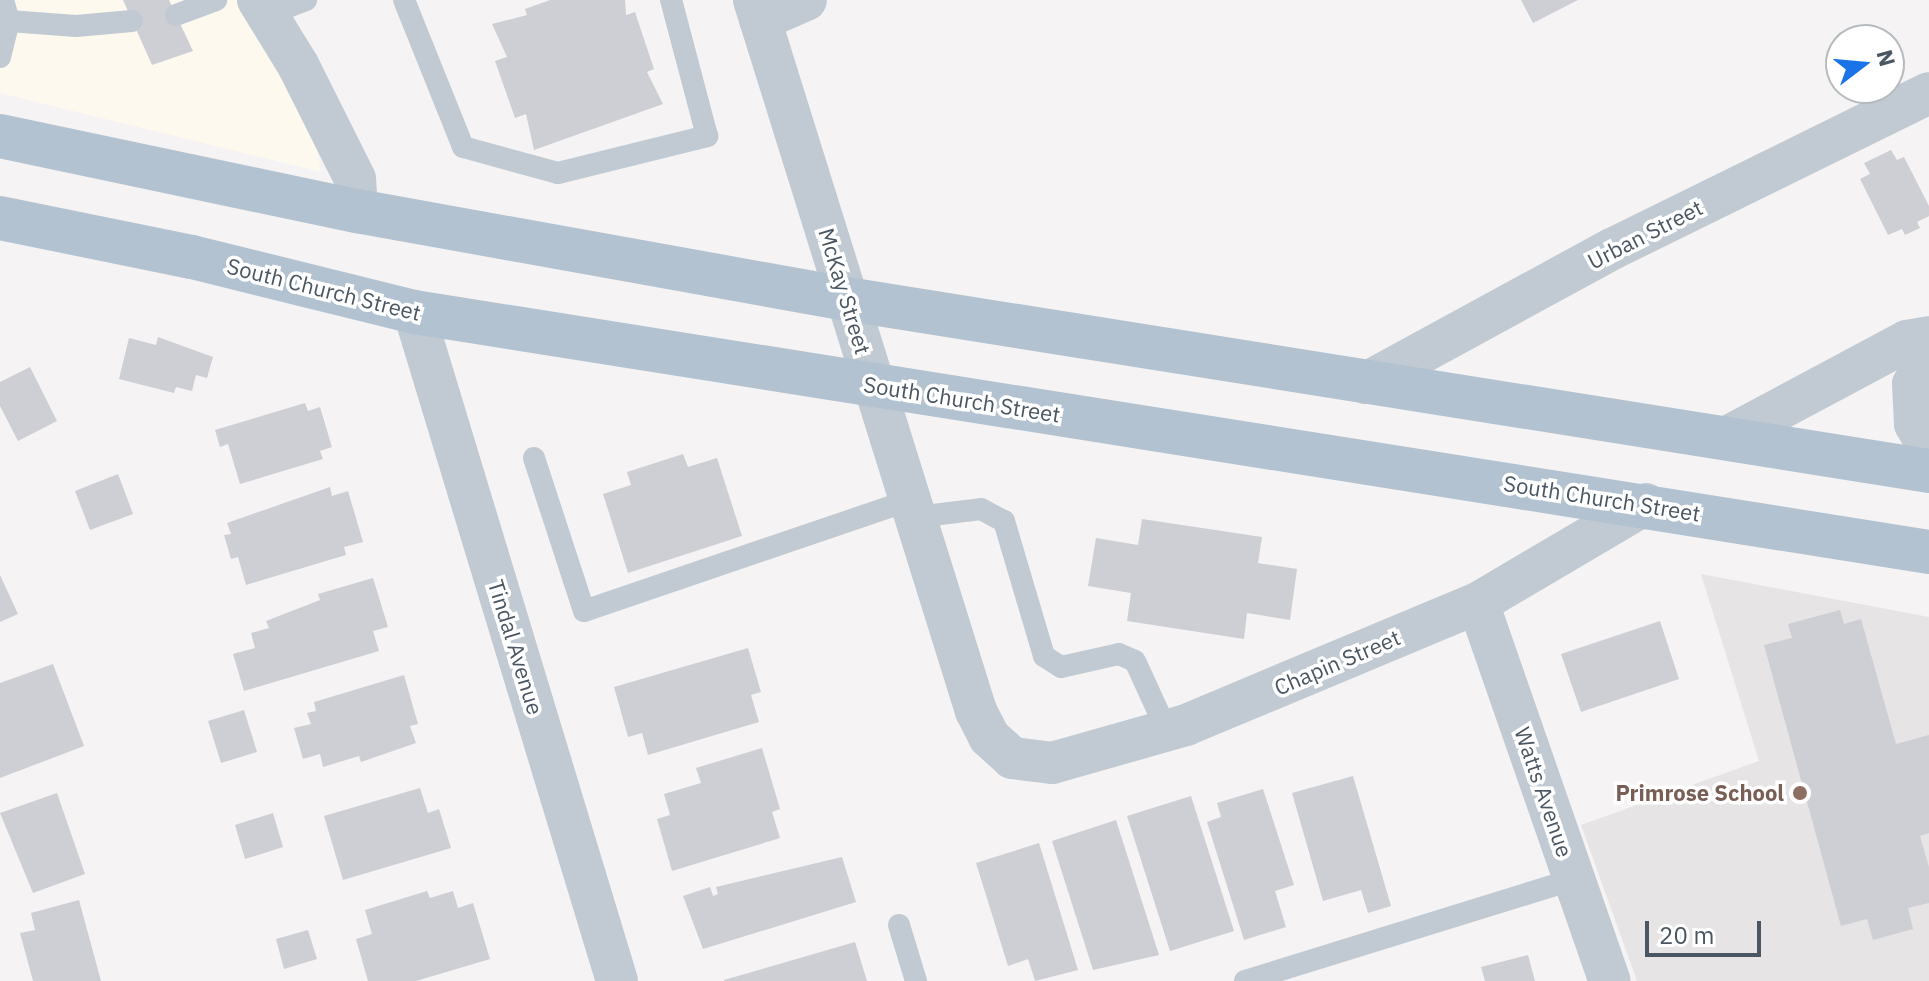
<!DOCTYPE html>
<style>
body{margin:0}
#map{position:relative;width:1929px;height:981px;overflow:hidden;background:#f5f3f3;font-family:"IBM Plex Sans",sans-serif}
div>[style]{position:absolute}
.commercial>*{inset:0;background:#fdf9ef}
.education>*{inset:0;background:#e6e4e5}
.building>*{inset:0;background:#cdcfd5}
.lane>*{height:22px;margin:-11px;padding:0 11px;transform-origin:11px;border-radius:11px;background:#c1cad2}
.street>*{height:42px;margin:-21px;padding:0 21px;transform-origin:21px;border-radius:21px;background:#c1cad2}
.primary>*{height:44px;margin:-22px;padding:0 22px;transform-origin:22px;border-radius:22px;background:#b3c2d1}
.dots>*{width:22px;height:22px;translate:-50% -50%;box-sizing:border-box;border:4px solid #fff;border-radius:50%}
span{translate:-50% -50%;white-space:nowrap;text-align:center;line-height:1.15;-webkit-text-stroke:7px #fff;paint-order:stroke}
.street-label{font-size:22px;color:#4a5661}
.education-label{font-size:22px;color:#785e54;font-weight:700}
.right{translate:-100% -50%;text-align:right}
.north{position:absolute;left:1825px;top:24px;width:80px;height:80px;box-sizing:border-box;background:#fff;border:2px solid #b7bbc0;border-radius:50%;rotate:74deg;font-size:22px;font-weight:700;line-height:32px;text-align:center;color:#4a5661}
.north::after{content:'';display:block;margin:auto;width:28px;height:36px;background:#1a73e8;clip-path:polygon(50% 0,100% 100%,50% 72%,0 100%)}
.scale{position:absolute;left:1645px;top:921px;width:116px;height:36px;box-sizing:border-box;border:4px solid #4a5661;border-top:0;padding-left:10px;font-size:24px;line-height:28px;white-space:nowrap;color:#4a5661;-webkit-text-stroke:6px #fff;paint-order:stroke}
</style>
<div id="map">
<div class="commercial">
<div style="clip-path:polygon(0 0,252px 0,306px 95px,321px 172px,0 93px)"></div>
</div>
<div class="education">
<div style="clip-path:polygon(1701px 574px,1929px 617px,1929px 981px,1637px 981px,1581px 825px,1759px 761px)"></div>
</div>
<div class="building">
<div style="clip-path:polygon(123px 0,169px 0,193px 51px,152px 65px)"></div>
<div style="clip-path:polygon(550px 0,625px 0,626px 15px,635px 12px,654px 69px,647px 72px,663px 104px,534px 150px,526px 114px,515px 118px,495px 61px,507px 57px,492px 24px,527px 15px,525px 9px)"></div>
<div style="clip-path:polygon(1521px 0,1578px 0,1533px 23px)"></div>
<div style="clip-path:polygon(1891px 150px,1897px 160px,1904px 157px,1929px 206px,1929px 216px,1917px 222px,1920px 228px,1905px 235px,1902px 229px,1888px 235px,1860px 179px,1870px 174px,1864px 163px)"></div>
<div style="clip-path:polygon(158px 337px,213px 357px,207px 378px,196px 375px,192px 391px,176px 387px,174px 393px,119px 379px,129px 338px,156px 345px)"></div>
<div style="clip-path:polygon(30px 367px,57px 421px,18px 441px,0 406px,0 382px)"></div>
<div style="clip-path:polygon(305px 403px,308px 411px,320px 407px,332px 447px,320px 451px,323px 459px,240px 484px,228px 444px,220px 447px,215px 430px)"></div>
<div style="clip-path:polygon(683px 454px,688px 467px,717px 458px,742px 536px,628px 573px,603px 494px,631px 485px,627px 472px)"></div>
<div style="clip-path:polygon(118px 474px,133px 514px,90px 530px,75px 491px)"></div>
<div style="clip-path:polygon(330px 487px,332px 496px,348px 491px,363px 542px,344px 547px,346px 555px,246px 585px,238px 557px,231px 559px,224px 535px,231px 534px,227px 523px)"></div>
<div style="clip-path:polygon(1142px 519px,1262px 537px,1258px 563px,1297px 569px,1290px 620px,1247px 613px,1244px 639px,1127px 621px,1131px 593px,1088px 586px,1096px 538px,1138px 545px)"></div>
<div style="clip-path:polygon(0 575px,18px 614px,0 622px)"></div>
<div style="clip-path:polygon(373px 578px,388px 627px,373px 631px,379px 651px,244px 691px,233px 654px,255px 648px,251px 633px,269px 628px,266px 621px,320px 600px,318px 594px)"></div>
<div style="clip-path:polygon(1840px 610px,1844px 624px,1861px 619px,1896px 744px,1929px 735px,1929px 833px,1920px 836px,1929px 867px,1929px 903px,1908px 908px,1913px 929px,1873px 940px,1867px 919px,1841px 926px,1764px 645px,1792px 638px,1788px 624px)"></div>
<div style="clip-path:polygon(1660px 621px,1679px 679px,1581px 712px,1561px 654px)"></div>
<div style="clip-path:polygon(748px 648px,761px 692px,751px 695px,759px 722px,648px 755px,642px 733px,628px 737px,614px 687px)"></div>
<div style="clip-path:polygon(53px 664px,84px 746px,0 778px,0 683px)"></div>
<div style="clip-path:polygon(404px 675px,418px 724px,410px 726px,416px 743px,361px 762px,359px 756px,323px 767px,320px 754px,303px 759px,294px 728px,311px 724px,307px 713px,316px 711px,314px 702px)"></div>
<div style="clip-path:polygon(244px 710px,257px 752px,221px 763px,208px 721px)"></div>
<div style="clip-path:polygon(762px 748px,780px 809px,772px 812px,780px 838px,672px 871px,657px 819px,670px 815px,664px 794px,701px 783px,696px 768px)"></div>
<div style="clip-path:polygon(1353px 776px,1391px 906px,1368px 913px,1361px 890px,1323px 901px,1292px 793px)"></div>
<div style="clip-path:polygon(420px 788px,428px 813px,439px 809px,451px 848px,343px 880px,324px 816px)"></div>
<div style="clip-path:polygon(1263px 789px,1294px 885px,1275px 891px,1286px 927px,1244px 940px,1207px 822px,1221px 817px,1217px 803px)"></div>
<div style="clip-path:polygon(57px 793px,85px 874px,33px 893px,0 813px)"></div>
<div style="clip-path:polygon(1191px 796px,1234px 931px,1170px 951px,1127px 816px)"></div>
<div style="clip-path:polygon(273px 813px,283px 847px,245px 859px,235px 825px)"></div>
<div style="clip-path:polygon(1116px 820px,1159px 955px,1093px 970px,1052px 841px)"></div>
<div style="clip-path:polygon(1039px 843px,1078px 970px,1035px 981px,1028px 959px,1008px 966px,976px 863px)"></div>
<div style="clip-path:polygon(842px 857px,856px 902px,703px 949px,683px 896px,710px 887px,713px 896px,718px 894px,716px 887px)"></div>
<div style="clip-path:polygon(427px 891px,430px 898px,453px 891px,458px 908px,473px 903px,490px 959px,416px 981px,368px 981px,356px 939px,372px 934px,365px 910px)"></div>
<div style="clip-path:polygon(79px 900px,101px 981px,33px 981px,20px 933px,35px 930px,31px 913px)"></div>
<div style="clip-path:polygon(308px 930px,317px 959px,284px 969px,276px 939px)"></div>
<div style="clip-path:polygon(855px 942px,867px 981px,724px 981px,724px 980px)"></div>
<div style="clip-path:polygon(1528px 955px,1535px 981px,1485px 981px,1481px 967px)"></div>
</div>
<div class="lane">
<div style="left:404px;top:0;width:158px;rotate:68.1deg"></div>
<div style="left:463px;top:147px;width:98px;rotate:15.3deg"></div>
<div style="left:558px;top:173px;width:154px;rotate:-13.9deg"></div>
<div style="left:707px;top:136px;width:141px;rotate:-104.8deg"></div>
<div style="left:176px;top:15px;width:43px;rotate:-20.6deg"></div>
<div style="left:267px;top:15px;width:42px;rotate:-21deg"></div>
<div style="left:9px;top:21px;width:67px;rotate:4.3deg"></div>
<div style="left:76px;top:26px;width:56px;rotate:-5.1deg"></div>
<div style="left:0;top:57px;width:37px;rotate:-76deg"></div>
<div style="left:9px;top:21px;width:22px;rotate:-106deg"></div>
<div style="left:534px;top:458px;width:161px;rotate:71.9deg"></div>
<div style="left:584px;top:611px;width:344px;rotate:-18.8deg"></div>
<div style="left:916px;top:517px;width:65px;rotate:-7deg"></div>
<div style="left:981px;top:509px;width:26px;rotate:28deg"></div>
<div style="left:1004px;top:521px;width:141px;rotate:73.5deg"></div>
<div style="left:1044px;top:656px;width:20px;rotate:33deg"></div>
<div style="left:1061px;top:667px;width:59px;rotate:-12.6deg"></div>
<div style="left:1119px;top:654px;width:17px;rotate:24deg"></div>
<div style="left:1135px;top:661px;width:77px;rotate:65.4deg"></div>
<div style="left:899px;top:925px;width:59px;rotate:73.1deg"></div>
<div style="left:1245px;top:981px;width:345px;rotate:-17.2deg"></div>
</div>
<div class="street">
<div style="left:258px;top:0;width:76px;rotate:58.4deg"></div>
<div style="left:298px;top:65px;width:127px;rotate:63.4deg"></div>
<div style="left:355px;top:179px;width:32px;rotate:86deg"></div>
<div style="left:754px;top:0;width:745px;rotate:72.66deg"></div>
<div style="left:976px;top:711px;width:29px;rotate:63deg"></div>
<div style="left:989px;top:737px;width:31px;rotate:42deg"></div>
<div style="left:1012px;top:758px;width:40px;rotate:7.1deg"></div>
<div style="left:1052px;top:763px;width:139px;rotate:-15.8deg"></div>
<div style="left:1186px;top:725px;width:316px;rotate:-22.7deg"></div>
<div style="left:1478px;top:603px;width:195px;rotate:-30.5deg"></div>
<div style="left:760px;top:20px;width:50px;rotate:-23.5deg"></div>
<div style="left:414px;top:312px;width:699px;rotate:73.12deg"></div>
<div style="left:1929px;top:362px;width:27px;rotate:126deg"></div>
<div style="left:1913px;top:384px;width:40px;rotate:87.1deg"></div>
<div style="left:1915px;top:424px;width:28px;rotate:60deg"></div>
<div style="left:1366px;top:383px;width:280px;rotate:-28.6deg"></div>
<div style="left:1612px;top:249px;width:353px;rotate:-26.2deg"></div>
<div style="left:1729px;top:436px;width:202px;rotate:-28.1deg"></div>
<div style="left:1907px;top:341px;width:22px;rotate:-10deg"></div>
<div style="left:1478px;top:603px;width:400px;rotate:70.8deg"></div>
</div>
<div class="primary">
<div style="left:0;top:136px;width:365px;rotate:11.9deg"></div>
<div style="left:357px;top:211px;width:498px;rotate:10.2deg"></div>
<div style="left:847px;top:299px;width:1096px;rotate:9.03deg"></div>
<div style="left:0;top:218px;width:196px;rotate:11.5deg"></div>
<div style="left:192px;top:257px;width:229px;rotate:13.9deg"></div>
<div style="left:414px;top:312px;width:1534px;rotate:9deg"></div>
</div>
<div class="dots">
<div style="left:1800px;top:793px;background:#8d6e63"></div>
</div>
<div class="street-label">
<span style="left:1645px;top:234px;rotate:-27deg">Urban Street</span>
<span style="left:324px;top:289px;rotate:14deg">South Church Street</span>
<span style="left:845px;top:291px;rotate:73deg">McKay Street</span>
<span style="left:962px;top:399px;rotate:9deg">South Church Street</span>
<span style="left:1602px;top:498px;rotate:9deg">South Church Street</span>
<span style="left:516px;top:647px;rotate:73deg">Tindal Avenue</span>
<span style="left:1337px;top:662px;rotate:-23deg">Chapin Street</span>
<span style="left:1544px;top:792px;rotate:71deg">Watts Avenue</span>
</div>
<div class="education-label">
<span class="right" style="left:1784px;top:793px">Primrose School</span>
</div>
<div class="north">N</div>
<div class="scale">20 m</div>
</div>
